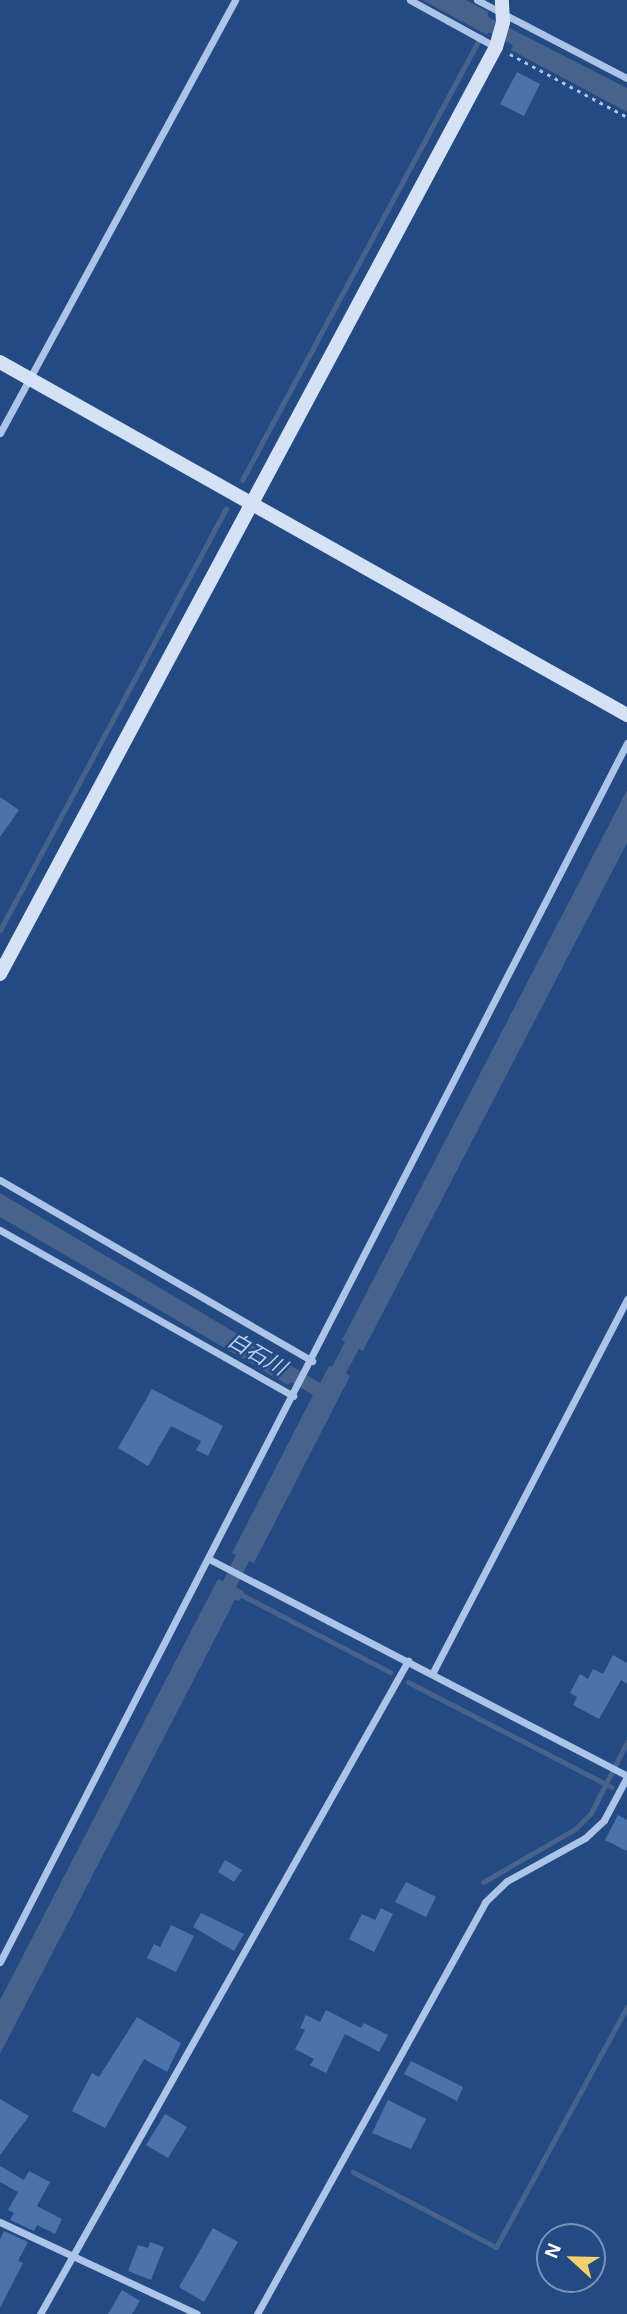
<!DOCTYPE html>
<meta charset="utf-8">
<style>
body{margin:0}
#map{position:relative;width:627px;height:2314px;overflow:hidden;background:#234a82;font-family:Helvetica,"Noto Sans JP",sans-serif}
div>[style]{position:absolute}
.water>*{inset:0;background:#47638c}
.stream>*{height:5px;margin:-2.5px;padding:0 2.5px;transform-origin:2.5px;border-radius:2.5px;background:#47638c}
.building>*{inset:0;background:#4b73ab}
.path>*{height:2.5px;margin-top:-1.25px;transform-origin:0;background:repeating-linear-gradient(90deg,#abc4e8 0 3.5px,transparent 0 8.5px)}
.street>*{height:7px;margin:-3.5px;padding:0 3.5px;transform-origin:3.5px;border-radius:3.5px;background:#abc4e8}
.secondary>*{height:14px;margin:-7px;padding:0 7px;transform-origin:7px;border-radius:7px;background:#d5e2f6}
span{translate:-50% -50%;white-space:nowrap;text-align:center;line-height:1.15;-webkit-text-stroke:5px #234a82;paint-order:stroke}
.water-label{font-size:21px;color:#b6ceef;font-style:italic}
.north{position:absolute;left:536px;top:2223px;width:70px;height:70px;box-sizing:border-box;background:#234a82;border:2px solid #7b92b4;border-radius:50%;rotate:292deg;font-size:19px;font-weight:700;line-height:28px;text-align:center;color:#fff}
.north::after{content:'';display:block;margin:auto;width:24px;height:32px;background:#f3d16e;clip-path:polygon(50% 0,100% 100%,50% 72%,0 100%)}
</style>
<div id="map">
<div class="water">
<div style="clip-path:polygon(422px 0,466px 0,488px 12px,488px 17px,627px 88px,627px 112px,511px 50px,513px 45px,489px 32px,487px 35px)"></div>
<div style="clip-path:polygon(627px 790px,627px 843px,363px 1351px,359px 1349px,346px 1373px,350px 1376px,254px 1563px,249px 1561px,236px 1587px,244px 1592px,239px 1601px,235px 1600px,0 2054px,0 2000px,218px 1579px,223px 1581px,236px 1555px,232px 1553px,313px 1395px,291px 1382px,288px 1385px,0 1217px,0 1193px,320px 1383px,329px 1366px,332px 1367px,345px 1342px,342px 1340px)"></div>
</div>
<div class="stream">
<div style="left:242px;top:480px;width:504px;rotate:-61.71deg"></div>
<div style="left:0;top:930px;width:478px;rotate:-61.8deg"></div>
<div style="left:236px;top:1592px;width:174px;rotate:27.5deg"></div>
<div style="left:408px;top:1682px;width:229px;rotate:27.3deg"></div>
<div style="left:483px;top:1882px;width:106px;rotate:-29.9deg"></div>
<div style="left:575px;top:1829px;width:23px;rotate:-45deg"></div>
<div style="left:591px;top:1813px;width:80px;rotate:-63.1deg"></div>
<div style="left:353px;top:2172px;width:161px;rotate:27.7deg"></div>
<div style="left:496px;top:2247px;width:273px;rotate:-61.4deg"></div>
</div>
<div class="building">
<div style="clip-path:polygon(517px 72px,540px 84px,524px 116px,500px 104px)"></div>
<div style="clip-path:polygon(0 797px,19px 810px,0 837px)"></div>
<div style="clip-path:polygon(152px 1389px,223px 1426px,208px 1456px,196px 1450px,201px 1441px,171px 1426px,148px 1466px,118px 1448px)"></div>
<div style="clip-path:polygon(613px 1655px,627px 1663px,627px 1684px,621px 1680px,599px 1719px,573px 1705px,577px 1697px,570px 1693px,580px 1674px,588px 1679px,593px 1669px,603px 1674px)"></div>
<div style="clip-path:polygon(618px 1815px,627px 1820px,627px 1851px,605px 1840px)"></div>
<div style="clip-path:polygon(225px 1860px,242px 1870px,234px 1882px,218px 1872px)"></div>
<div style="clip-path:polygon(406px 1882px,436px 1897px,426px 1917px,395px 1902px)"></div>
<div style="clip-path:polygon(381px 1908px,393px 1914px,374px 1952px,349px 1939px,362px 1914px,375px 1920px)"></div>
<div style="clip-path:polygon(201px 1913px,244px 1934px,234px 1951px,193px 1927px)"></div>
<div style="clip-path:polygon(171px 1925px,194px 1936px,176px 1972px,147px 1958px,154px 1944px,160px 1947px)"></div>
<div style="clip-path:polygon(326px 2010px,361px 2028px,364px 2023px,388px 2035px,379px 2052px,345px 2034px,326px 2073px,310px 2065px,314px 2059px,295px 2049px,305px 2030px,300px 2028px,306px 2015px,320px 2022px)"></div>
<div style="clip-path:polygon(137px 2017px,181px 2043px,167px 2072px,144px 2059px,105px 2128px,72px 2111px,92px 2073px,99px 2077px)"></div>
<div style="clip-path:polygon(411px 2061px,463px 2087px,457px 2101px,404px 2074px)"></div>
<div style="clip-path:polygon(0 2099px,29px 2116px,0 2155px)"></div>
<div style="clip-path:polygon(388px 2100px,426px 2119px,411px 2149px,372px 2133px)"></div>
<div style="clip-path:polygon(165px 2114px,187px 2127px,168px 2158px,146px 2145px)"></div>
<div style="clip-path:polygon(0 2166px,24px 2180px,29px 2171px,50px 2182px,37px 2206px,62px 2219px,55px 2234px,37px 2225px,34px 2231px,10px 2220px,14px 2213px,8px 2210px,18px 2192px,0 2182px)"></div>
<div style="clip-path:polygon(213px 2228px,238px 2242px,204px 2302px,179px 2287px)"></div>
<div style="clip-path:polygon(4px 2231px,28px 2242px,18px 2261px,23px 2263px,0 2308px,0 2239px)"></div>
<div style="clip-path:polygon(150px 2242px,164px 2247px,151px 2280px,128px 2271px,138px 2245px,148px 2248px)"></div>
<div style="clip-path:polygon(122px 2290px,140px 2301px,132px 2314px,108px 2314px)"></div>
</div>
<div class="path">
<div style="left:510px;top:54px;width:133px;rotate:28.3deg"></div>
</div>
<div class="street">
<div style="left:410px;top:0;width:98px;rotate:28.7deg"></div>
<div style="left:477px;top:0;width:169px;rotate:27.5deg"></div>
<div style="left:0;top:433px;width:493px;rotate:-61.5deg"></div>
<div style="left:0;top:1180px;width:361px;rotate:30.1deg"></div>
<div style="left:0;top:1230px;width:337px;rotate:29.5deg"></div>
<div style="left:209px;top:1559px;width:471px;rotate:27.4deg"></div>
<div style="left:432px;top:1674px;width:423px;rotate:-62.5deg"></div>
<div style="left:0;top:1962px;width:1371px;rotate:-62.78deg"></div>
<div style="left:0;top:2222px;width:217px;rotate:25deg"></div>
<div style="left:40px;top:2314px;width:750px;rotate:-60.6deg"></div>
<div style="left:257px;top:2314px;width:471px;rotate:-61deg"></div>
<div style="left:485px;top:1902px;width:30px;rotate:-44deg"></div>
<div style="left:507px;top:1881px;width:89px;rotate:-28.9deg"></div>
<div style="left:585px;top:1838px;width:26px;rotate:-43deg"></div>
<div style="left:604px;top:1820px;width:49px;rotate:-61.9deg"></div>
</div>
<div class="secondary">
<div style="left:0;top:362px;width:720px;rotate:29.38deg"></div>
<div style="left:0;top:974px;width:1051px;rotate:-61.85deg"></div>
<div style="left:496px;top:47px;width:26px;rotate:-74deg"></div>
<div style="left:503px;top:22px;width:22px;rotate:-93deg"></div>
</div>
<div class="water-label">
<span style="left:257px;top:1354px;rotate:30deg">白石川</span>
</div>
<div class="north">N</div>
</div>
